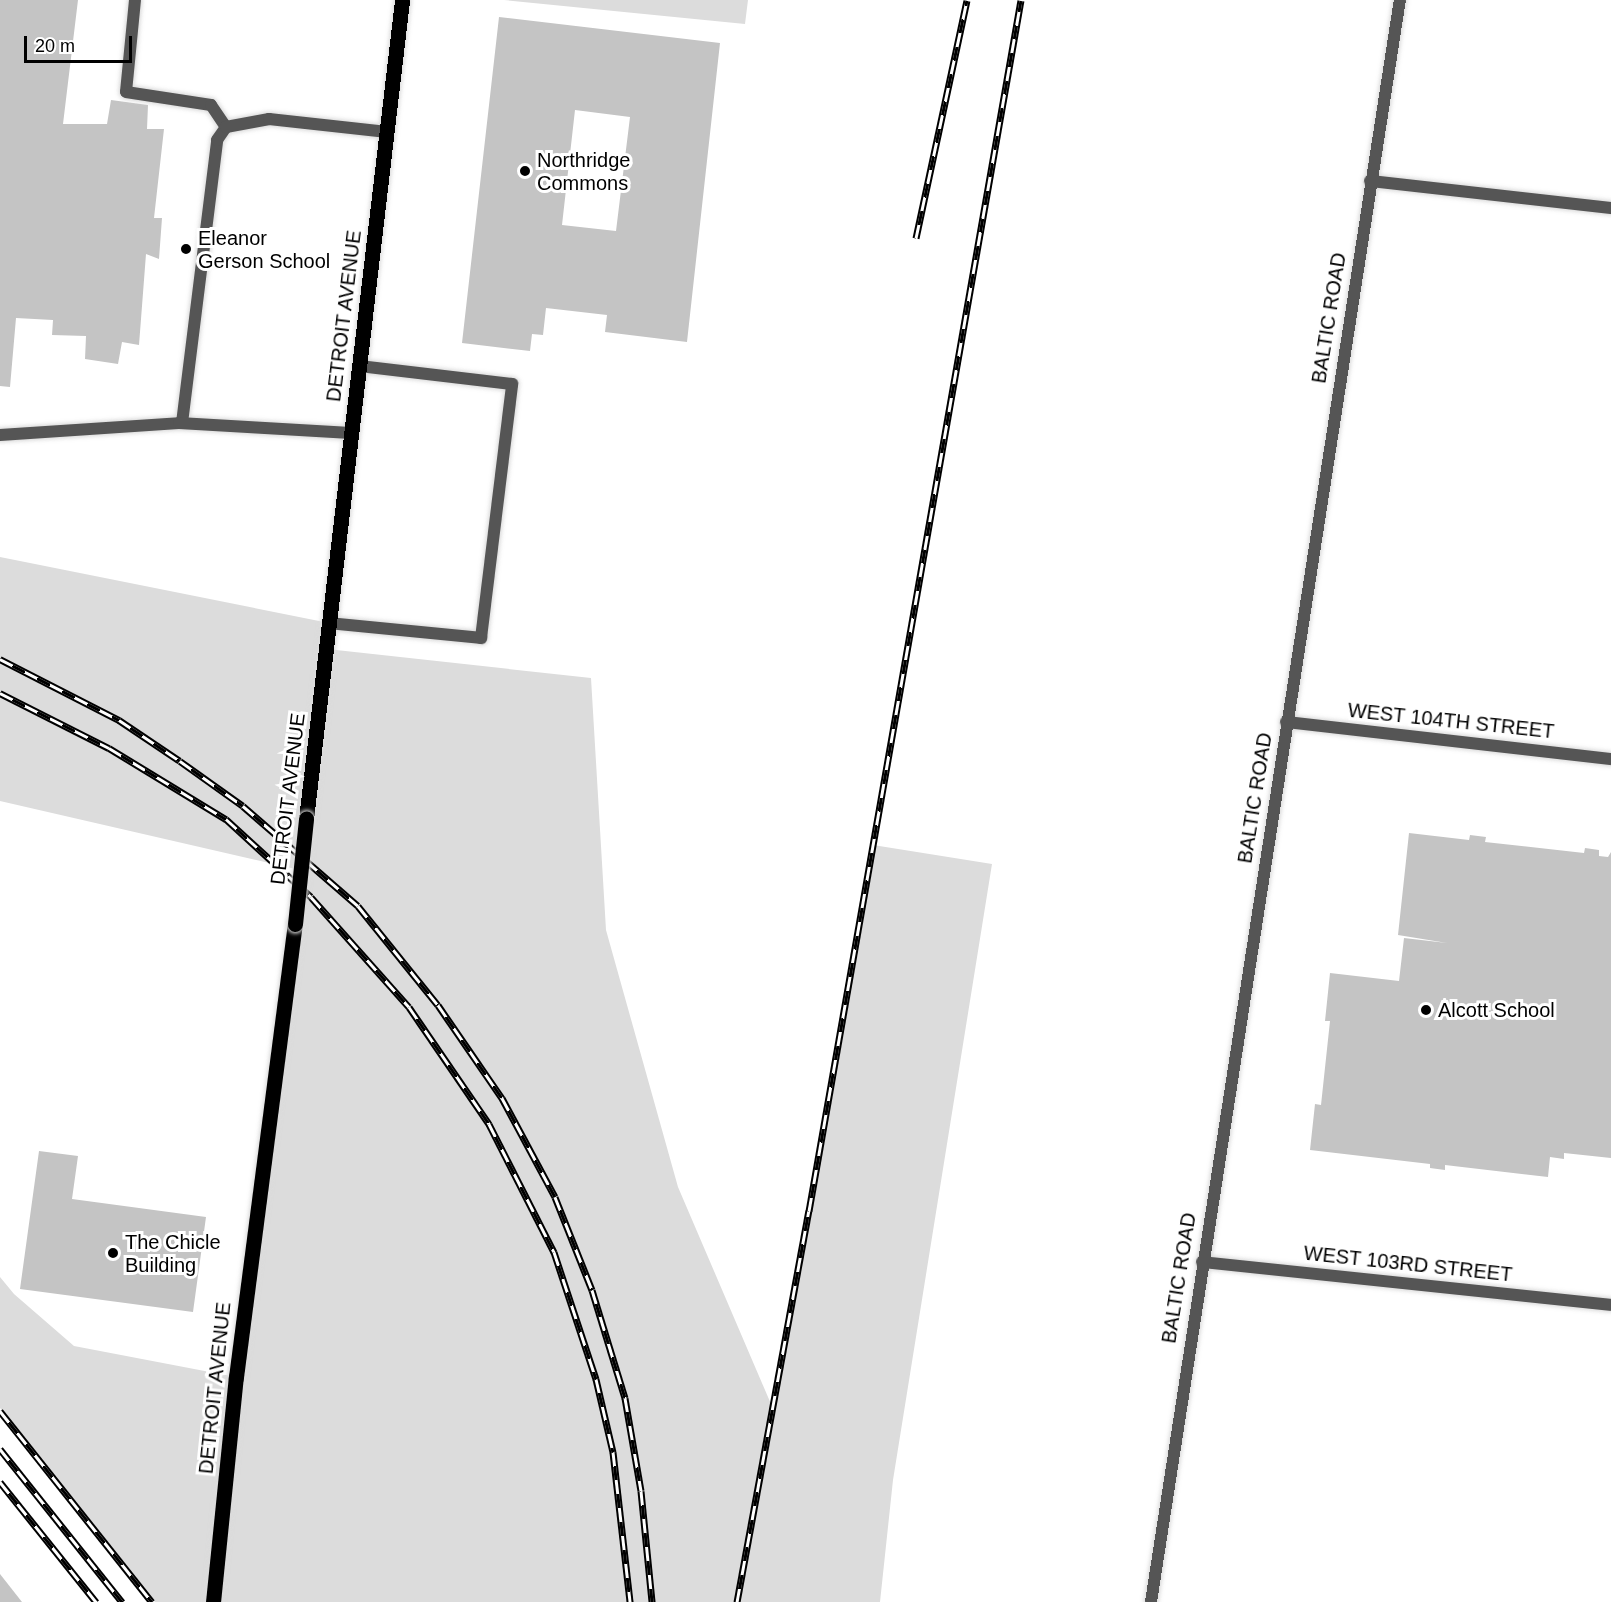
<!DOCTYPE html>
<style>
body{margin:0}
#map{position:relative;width:1611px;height:1602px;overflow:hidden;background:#fff;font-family:Arial,sans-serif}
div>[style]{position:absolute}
.green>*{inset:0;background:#dcdcdc}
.building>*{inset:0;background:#c4c4c4}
.roads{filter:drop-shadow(0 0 2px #dbdbdb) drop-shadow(0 0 2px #dbdbdb)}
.service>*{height:12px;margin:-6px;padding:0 6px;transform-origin:6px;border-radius:6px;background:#555}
.minor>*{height:12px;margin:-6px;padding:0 6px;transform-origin:6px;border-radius:6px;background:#555}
.primary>*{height:15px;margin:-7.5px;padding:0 7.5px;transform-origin:7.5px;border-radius:7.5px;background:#000}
.rail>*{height:7px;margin-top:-3.5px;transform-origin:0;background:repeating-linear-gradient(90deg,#fff 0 14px,#000 0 28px);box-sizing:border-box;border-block:2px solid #000}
.bridges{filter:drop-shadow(0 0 2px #dbdbdb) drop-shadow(0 0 2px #dbdbdb)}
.primary-bridge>*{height:15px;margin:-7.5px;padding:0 7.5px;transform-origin:7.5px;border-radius:7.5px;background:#000}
.dots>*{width:16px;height:16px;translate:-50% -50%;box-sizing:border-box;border:3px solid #fff;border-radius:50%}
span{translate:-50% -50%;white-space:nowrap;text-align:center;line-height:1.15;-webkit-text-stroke:6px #fff;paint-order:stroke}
.poi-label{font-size:20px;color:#000}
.left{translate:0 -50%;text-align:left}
.street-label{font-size:20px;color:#000}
.scale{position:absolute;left:24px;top:36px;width:108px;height:27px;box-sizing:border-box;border:3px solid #000;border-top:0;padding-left:8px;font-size:18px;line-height:21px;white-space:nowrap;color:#000;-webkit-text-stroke:4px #fff;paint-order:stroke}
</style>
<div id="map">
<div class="green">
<div style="clip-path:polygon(504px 0,748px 0,745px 24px)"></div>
<div style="clip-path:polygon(0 557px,329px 623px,327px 649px,591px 678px,606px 930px,678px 1187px,771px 1404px,873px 845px,992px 864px,893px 1480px,880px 1602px,155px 1602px,0 1408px,0 1277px,14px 1294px,74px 1346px,236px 1377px,300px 870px,0 801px)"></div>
</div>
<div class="building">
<div style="clip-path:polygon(0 0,78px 0,63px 124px,107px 124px,111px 100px,148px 105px,147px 129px,164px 129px,154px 218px,162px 218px,159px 259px,146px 254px,139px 345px,122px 342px,118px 364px,85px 359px,86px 336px,52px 335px,53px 320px,16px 318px,10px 387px,0 386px)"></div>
<div style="clip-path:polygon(evenodd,499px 17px,720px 43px,687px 342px,605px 332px,607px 315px,546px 308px,543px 335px,532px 334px,530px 351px,462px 343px,499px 17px,575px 110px,630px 117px,616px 231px,562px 225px,575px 110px)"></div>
<div style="clip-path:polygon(1409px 833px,1469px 840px,1470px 835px,1486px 837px,1485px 842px,1584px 853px,1585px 848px,1599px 850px,1599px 856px,1608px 857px,1611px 852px,1611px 1158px,1564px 1153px,1564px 1159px,1550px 1157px,1548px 1177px,1445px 1165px,1445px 1170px,1430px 1168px,1430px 1164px,1310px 1150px,1315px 1104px,1321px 1105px,1330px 1021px,1325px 1021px,1330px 973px,1399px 981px,1404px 938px,1447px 943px,1398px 935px)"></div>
<div style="clip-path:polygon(39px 1151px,78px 1156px,72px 1199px,206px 1217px,193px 1312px,20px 1289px)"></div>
<div style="clip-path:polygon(0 1574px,22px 1602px,0 1602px)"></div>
</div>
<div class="roads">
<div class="service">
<div style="left:135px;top:0;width:92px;rotate:95.6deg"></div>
<div style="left:126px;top:92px;width:86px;rotate:8.7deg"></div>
<div style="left:211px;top:105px;width:27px;rotate:56deg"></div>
<div style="left:182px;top:423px;width:285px;rotate:-82.9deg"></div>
<div style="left:217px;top:140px;width:16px;rotate:-55deg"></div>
<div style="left:226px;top:127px;width:44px;rotate:-10.5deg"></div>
<div style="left:269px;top:119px;width:119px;rotate:6.3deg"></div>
<div style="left:0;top:435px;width:179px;rotate:-3.8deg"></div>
<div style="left:179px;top:423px;width:172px;rotate:3.3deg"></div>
<div style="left:329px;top:623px;width:153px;rotate:5.6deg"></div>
<div style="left:481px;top:638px;width:256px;rotate:-83deg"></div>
<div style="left:512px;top:384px;width:154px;rotate:-173.3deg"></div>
</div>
<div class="minor">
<div style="left:1370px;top:181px;width:243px;rotate:6.4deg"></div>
<div style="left:1286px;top:722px;width:327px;rotate:6.5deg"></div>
<div style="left:1202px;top:1262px;width:411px;rotate:6deg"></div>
<div style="left:1151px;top:1602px;width:1621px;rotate:-81.17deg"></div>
</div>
<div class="primary">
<div style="left:306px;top:819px;width:825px;rotate:-83.31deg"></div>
<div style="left:213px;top:1602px;width:226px;rotate:-84.2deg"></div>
<div style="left:236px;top:1377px;width:457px;rotate:-82.6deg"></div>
</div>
</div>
<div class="rail">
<div style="left:916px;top:238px;width:243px;rotate:-77.9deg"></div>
<div style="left:0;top:659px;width:134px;rotate:27.1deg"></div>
<div style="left:119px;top:720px;width:73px;rotate:33.9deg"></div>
<div style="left:180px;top:761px;width:77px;rotate:35.5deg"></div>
<div style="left:243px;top:806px;width:152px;rotate:41deg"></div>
<div style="left:358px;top:906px;width:127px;rotate:51.1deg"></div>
<div style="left:438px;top:1005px;width:113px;rotate:55.5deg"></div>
<div style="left:502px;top:1098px;width:112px;rotate:61.8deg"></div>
<div style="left:555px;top:1197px;width:100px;rotate:68.3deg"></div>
<div style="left:592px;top:1290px;width:113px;rotate:73deg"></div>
<div style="left:625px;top:1398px;width:94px;rotate:80.2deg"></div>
<div style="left:641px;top:1491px;width:112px;rotate:84.3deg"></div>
<div style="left:0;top:693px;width:122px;rotate:26.8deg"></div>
<div style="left:109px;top:748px;width:137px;rotate:31.3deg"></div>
<div style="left:226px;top:819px;width:115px;rotate:42.5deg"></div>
<div style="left:311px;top:897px;width:147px;rotate:48.3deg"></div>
<div style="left:409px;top:1007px;width:142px;rotate:55.6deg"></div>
<div style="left:489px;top:1124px;width:144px;rotate:63.1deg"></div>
<div style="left:554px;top:1252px;width:134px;rotate:71.7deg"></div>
<div style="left:596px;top:1379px;width:75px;rotate:76.9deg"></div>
<div style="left:613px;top:1452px;width:151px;rotate:83.5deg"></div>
<div style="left:0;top:1411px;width:244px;rotate:51.5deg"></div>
<div style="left:0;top:1449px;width:196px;rotate:51.4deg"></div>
<div style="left:0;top:1482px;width:154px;rotate:51.3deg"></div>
<div style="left:737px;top:1602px;width:398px;rotate:-79.6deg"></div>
<div style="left:809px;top:1211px;width:1229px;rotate:-80.07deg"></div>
</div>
<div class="bridges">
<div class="primary-bridge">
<div style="left:295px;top:924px;width:106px;rotate:-84deg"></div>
</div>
</div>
<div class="dots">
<div style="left:525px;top:171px;background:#000"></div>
<div style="left:186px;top:249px;background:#000"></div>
<div style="left:1426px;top:1010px;background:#000"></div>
<div style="left:113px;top:1253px;background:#000"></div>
</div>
<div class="poi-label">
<span class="left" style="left:537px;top:172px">Northridge<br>Commons</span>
<span class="left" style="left:198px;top:250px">Eleanor<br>Gerson School</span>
<span class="left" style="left:1438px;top:1010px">Alcott School</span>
<span class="left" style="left:125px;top:1254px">The Chicle<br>Building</span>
</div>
<div class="street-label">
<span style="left:344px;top:316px;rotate:-83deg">DETROIT AVENUE</span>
<span style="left:1329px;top:318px;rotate:-81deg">BALTIC ROAD</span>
<span style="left:1451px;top:721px;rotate:6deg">WEST 104TH STREET</span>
<span style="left:1255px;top:798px;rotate:-81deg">BALTIC ROAD</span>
<span style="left:288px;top:799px;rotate:-83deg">DETROIT AVENUE</span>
<span style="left:1408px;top:1264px;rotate:6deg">WEST 103RD STREET</span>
<span style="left:1179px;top:1278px;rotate:-81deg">BALTIC ROAD</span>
<span style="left:215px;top:1388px;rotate:-84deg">DETROIT AVENUE</span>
</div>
<div class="scale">20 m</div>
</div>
